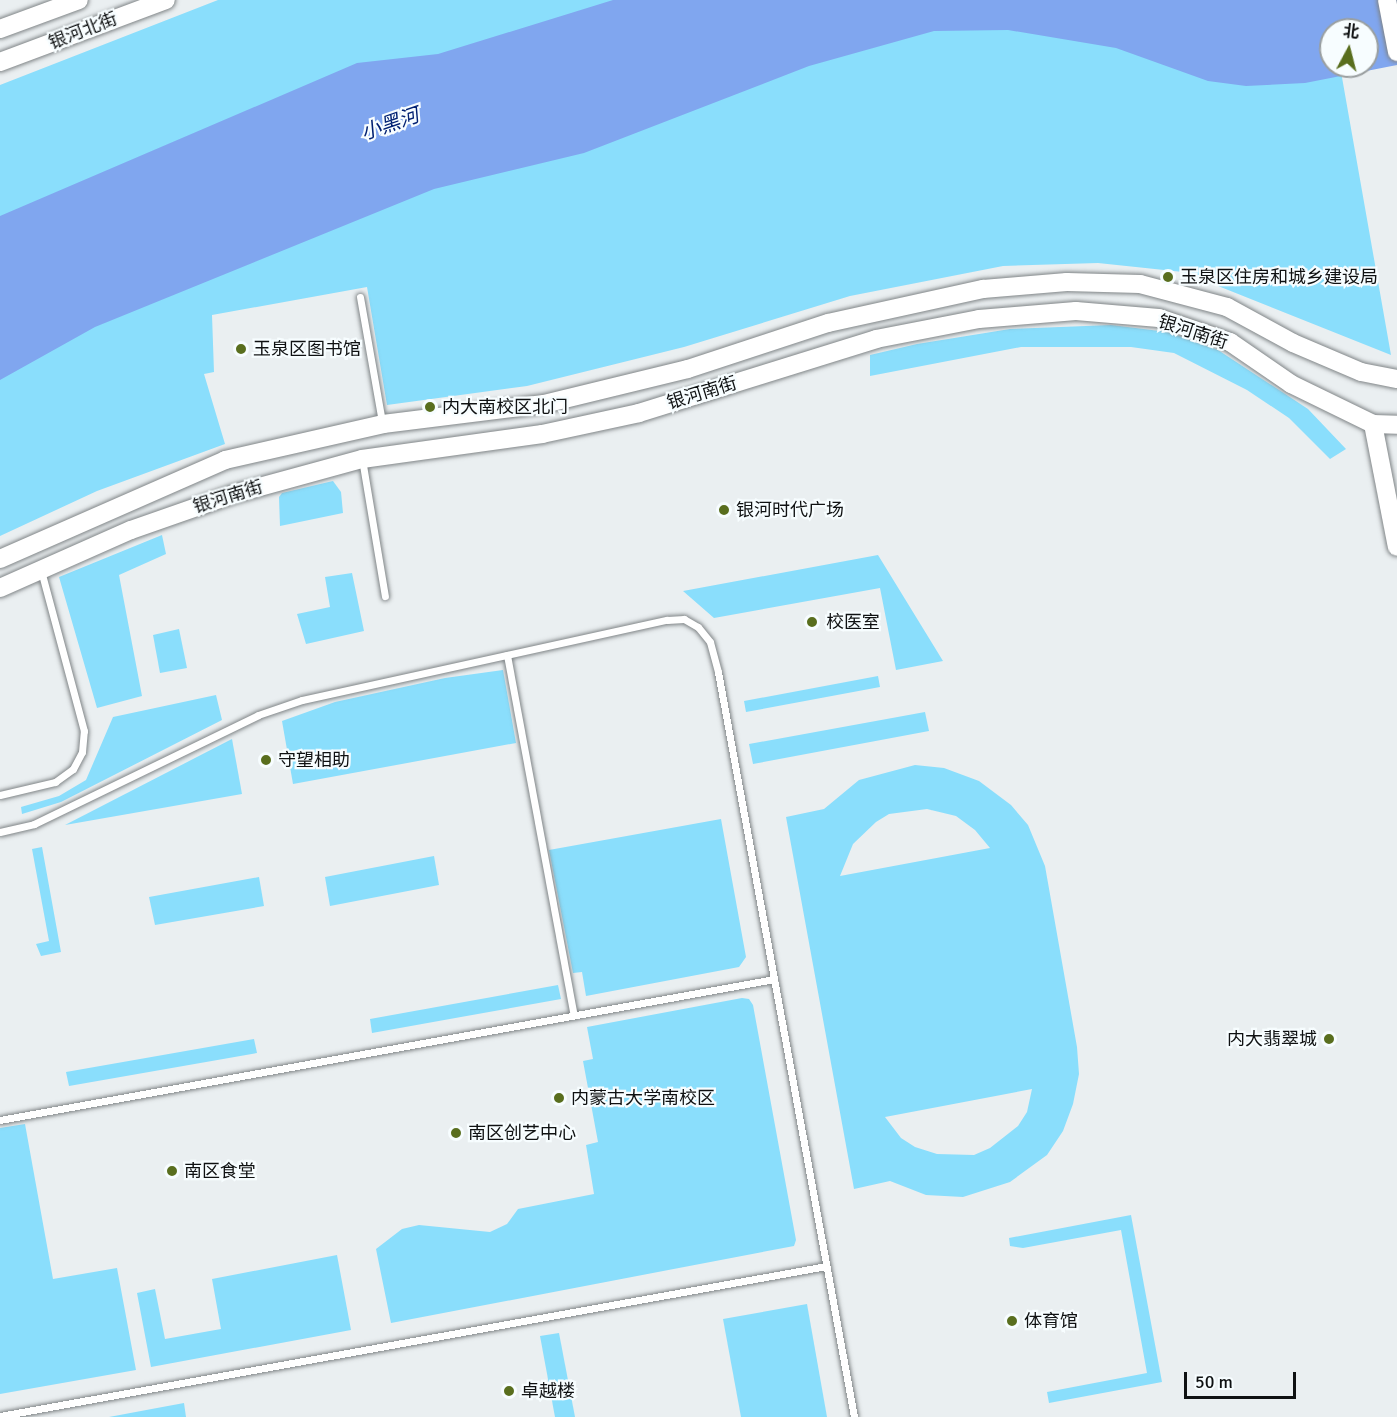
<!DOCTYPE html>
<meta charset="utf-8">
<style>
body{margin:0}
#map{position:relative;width:1397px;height:1417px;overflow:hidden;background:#eaeff1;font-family:Signika,"Noto Sans SC",sans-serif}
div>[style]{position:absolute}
.green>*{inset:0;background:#8adefc}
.water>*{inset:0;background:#80a6ef}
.roads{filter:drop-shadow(0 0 2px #808587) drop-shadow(0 0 2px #808587)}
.service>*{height:7px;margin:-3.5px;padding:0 3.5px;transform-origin:3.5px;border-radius:3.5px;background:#fff}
.secondary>*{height:18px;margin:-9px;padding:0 9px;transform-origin:9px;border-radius:9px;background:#fff}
.dots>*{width:16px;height:16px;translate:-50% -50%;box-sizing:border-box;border:3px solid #f7fdff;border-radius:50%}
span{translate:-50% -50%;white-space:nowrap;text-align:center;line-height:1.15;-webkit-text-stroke:4.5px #f7fdff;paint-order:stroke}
.street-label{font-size:18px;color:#0f1112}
.poi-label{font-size:18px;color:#0f1112}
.left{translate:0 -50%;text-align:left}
.right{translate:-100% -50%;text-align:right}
.water-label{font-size:20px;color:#002072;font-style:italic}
.north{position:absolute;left:1319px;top:18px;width:60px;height:60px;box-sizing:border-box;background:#f7fdff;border:2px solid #9a9fa0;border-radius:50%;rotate:7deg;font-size:16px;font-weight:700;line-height:24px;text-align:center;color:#0f1112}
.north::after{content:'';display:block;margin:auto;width:21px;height:27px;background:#596e1e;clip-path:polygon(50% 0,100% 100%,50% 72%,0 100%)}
.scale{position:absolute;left:1184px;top:1372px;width:112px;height:27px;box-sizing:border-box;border:3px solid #0f1112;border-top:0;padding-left:8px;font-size:18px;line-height:21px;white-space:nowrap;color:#0f1112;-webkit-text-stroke:4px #f7fdff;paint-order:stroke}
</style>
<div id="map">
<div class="green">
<div style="clip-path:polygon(218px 0,1328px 0,1331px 66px,1340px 66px,1391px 355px,1183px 272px,1098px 263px,1003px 266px,850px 296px,684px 347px,527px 386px,387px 405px,367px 287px,212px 315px,214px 372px,204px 374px,225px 444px,97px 491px,0 536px,0 85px)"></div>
<div style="clip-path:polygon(1111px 325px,1168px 332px,1218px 350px,1308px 409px,1346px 449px,1330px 459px,1289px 418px,1247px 390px,1174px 353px,1131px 347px,1021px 347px,870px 376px,870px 355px,917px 344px,1010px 329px)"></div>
<div style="clip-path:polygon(333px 481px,341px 492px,343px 513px,280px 526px,279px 497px,282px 493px)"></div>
<div style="clip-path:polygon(162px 535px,166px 554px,119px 575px,142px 696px,97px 708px,59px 577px)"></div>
<div style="clip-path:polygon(878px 555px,943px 661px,896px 670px,880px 588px,714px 618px,683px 591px)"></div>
<div style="clip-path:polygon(352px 573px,364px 631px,306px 644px,297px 614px,330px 607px,325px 577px)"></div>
<div style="clip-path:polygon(179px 629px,187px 668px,160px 673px,153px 635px)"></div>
<div style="clip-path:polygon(503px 670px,516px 743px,293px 784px,282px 721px,335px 702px,445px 678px)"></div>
<div style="clip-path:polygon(878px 676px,880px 687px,746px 712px,744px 701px)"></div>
<div style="clip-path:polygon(216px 695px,222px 720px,61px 802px,22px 814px,21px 807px,59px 796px,86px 780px,113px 717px)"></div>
<div style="clip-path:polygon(925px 712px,929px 731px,753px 764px,749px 744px)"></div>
<div style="clip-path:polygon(232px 739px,242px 794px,65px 825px,228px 741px)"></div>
<div style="clip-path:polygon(evenodd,915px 765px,944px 768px,979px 781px,1011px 805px,1028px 825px,1045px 866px,1077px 1047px,1079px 1074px,1073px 1104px,1063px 1131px,1047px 1155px,1010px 1182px,963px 1197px,926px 1195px,890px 1181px,854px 1189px,786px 817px,824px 809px,859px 780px,915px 765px,927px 809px,956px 816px,975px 830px,990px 848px,840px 876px,853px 844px,876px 822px,889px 814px,927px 809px,915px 765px,1032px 1089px,1027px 1112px,1018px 1126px,990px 1148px,974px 1155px,937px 1154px,915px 1147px,901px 1138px,885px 1117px,1032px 1089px)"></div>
<div style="clip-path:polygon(721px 819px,746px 957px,739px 967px,586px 996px,582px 972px,573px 973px,549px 850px)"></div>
<div style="clip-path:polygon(42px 847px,61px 952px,41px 956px,36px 944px,49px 941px,32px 849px)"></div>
<div style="clip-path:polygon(434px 856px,439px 885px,330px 906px,325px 877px)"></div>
<div style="clip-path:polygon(259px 877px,264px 906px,155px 925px,149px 897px)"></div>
<div style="clip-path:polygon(558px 985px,561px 999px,372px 1033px,370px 1019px)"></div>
<div style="clip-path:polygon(742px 998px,749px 999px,753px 1005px,796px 1240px,794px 1246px,391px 1323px,376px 1249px,402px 1229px,419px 1225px,490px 1232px,507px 1224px,518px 1209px,594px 1194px,586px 1145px,598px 1142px,583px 1061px,593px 1059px,587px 1027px)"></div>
<div style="clip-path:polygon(254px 1039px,257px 1053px,69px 1086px,66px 1072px)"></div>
<div style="clip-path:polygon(25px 1124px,53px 1279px,117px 1268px,136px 1370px,0 1394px,0 1128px)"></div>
<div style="clip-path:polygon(1131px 1215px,1162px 1382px,1049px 1403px,1047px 1392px,1147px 1373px,1121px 1230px,1023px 1248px,1010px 1246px,1009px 1238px)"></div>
<div style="clip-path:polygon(337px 1255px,351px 1330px,151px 1367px,137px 1293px,155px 1289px,165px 1339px,221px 1329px,212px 1279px)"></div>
<div style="clip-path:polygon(807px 1304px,827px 1417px,741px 1417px,723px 1319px)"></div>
<div style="clip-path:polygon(559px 1333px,575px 1417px,555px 1417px,540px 1336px)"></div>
<div style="clip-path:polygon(184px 1403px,186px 1417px,109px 1417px,157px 1408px)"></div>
</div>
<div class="water">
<div style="clip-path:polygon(evenodd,613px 0,1397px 0,1397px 65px,1305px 83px,1246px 86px,1208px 81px,1116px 48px,1008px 30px,934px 31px,809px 66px,584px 153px,434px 189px,95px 327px,0 380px,0 216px,357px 63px,438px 54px,613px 0,1331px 30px,1367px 30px,1367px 66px,1331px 66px,1331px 30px)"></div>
</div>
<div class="roads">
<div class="service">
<div style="left:360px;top:297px;width:127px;rotate:80deg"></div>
<div style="left:362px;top:459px;width:139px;rotate:80.5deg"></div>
<div style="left:507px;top:655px;width:366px;rotate:79.5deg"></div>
<div style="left:0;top:795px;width:57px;rotate:-13.3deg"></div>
<div style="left:55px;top:782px;width:22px;rotate:-36deg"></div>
<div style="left:73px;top:769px;width:19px;rotate:-62deg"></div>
<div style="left:82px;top:752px;width:21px;rotate:-85deg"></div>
<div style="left:84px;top:731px;width:166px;rotate:-105deg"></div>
<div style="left:0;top:832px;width:35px;rotate:-13deg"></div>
<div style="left:34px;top:824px;width:249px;rotate:-25.9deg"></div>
<div style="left:258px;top:715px;width:46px;rotate:-18.8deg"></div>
<div style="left:302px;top:700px;width:374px;rotate:-12.4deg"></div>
<div style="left:667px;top:620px;width:17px;rotate:-3deg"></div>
<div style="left:684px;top:619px;width:16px;rotate:30deg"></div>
<div style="left:698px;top:627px;width:19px;rotate:51deg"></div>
<div style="left:710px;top:642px;width:31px;rotate:75deg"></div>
<div style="left:718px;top:672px;width:757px;rotate:79.65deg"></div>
<div style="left:0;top:1120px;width:787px;rotate:-10.32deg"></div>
<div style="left:0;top:1416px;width:840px;rotate:-10.29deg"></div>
</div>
<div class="secondary">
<div style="left:1387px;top:0;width:53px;rotate:79.1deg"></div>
<div style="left:0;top:29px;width:84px;rotate:-20.2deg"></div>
<div style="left:0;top:62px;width:177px;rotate:-20.5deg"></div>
<div style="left:1373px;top:424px;width:125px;rotate:79deg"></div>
<div style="left:0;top:559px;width:246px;rotate:-23.7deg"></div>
<div style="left:225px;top:460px;width:162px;rotate:-12.8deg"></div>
<div style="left:383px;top:424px;width:162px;rotate:-7.1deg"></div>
<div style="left:544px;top:404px;width:148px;rotate:-13.7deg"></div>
<div style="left:688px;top:369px;width:147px;rotate:-18.2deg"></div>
<div style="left:828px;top:323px;width:159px;rotate:-12.4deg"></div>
<div style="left:983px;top:289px;width:84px;rotate:-4.8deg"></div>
<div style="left:1067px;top:282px;width:73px;rotate:1.6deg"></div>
<div style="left:1140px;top:284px;width:90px;rotate:14.8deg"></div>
<div style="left:1227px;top:307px;width:75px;rotate:28.6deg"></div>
<div style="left:1293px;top:343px;width:74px;rotate:23.1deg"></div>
<div style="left:1361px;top:372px;width:37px;rotate:11deg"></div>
<div style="left:0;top:588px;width:143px;rotate:-23.9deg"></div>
<div style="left:131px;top:530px;width:109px;rotate:-19.3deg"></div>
<div style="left:234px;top:494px;width:133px;rotate:-15.3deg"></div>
<div style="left:362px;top:459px;width:182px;rotate:-7.9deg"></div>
<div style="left:542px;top:434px;width:99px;rotate:-12.2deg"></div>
<div style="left:639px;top:413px;width:248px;rotate:-17.3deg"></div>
<div style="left:876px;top:339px;width:105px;rotate:-11deg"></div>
<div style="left:979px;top:319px;width:97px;rotate:-4.7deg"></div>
<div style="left:1076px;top:311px;width:83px;rotate:4.8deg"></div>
<div style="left:1159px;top:318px;width:75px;rotate:18.7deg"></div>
<div style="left:1230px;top:342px;width:74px;rotate:34.5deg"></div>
<div style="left:1291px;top:384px;width:91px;rotate:26deg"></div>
<div style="left:1373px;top:424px;width:24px;rotate:2deg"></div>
</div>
</div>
<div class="dots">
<div style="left:1168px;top:277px;background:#596e1e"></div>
<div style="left:241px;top:349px;background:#596e1e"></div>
<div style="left:430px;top:407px;background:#596e1e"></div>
<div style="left:724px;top:510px;background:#596e1e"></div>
<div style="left:812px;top:622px;background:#596e1e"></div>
<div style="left:266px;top:760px;background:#596e1e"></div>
<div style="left:1329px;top:1039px;background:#596e1e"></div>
<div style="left:559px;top:1098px;background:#596e1e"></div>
<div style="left:456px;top:1133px;background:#596e1e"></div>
<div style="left:172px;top:1171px;background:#596e1e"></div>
<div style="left:1012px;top:1321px;background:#596e1e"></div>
<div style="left:509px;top:1391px;background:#596e1e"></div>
</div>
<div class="street-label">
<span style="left:83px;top:31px;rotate:-21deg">银河北街</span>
<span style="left:1193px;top:332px;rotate:18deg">银河南街</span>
<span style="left:702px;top:393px;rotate:-17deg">银河南街</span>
<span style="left:228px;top:497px;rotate:-17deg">银河南街</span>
</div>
<div class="poi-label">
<span class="left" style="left:1180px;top:277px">玉泉区住房和城乡建设局</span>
<span class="left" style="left:253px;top:349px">玉泉区图书馆</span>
<span class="left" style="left:442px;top:407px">内大南校区北门</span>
<span class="left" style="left:736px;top:510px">银河时代广场</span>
<span class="left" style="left:826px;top:622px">校医室</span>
<span class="left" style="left:278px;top:760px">守望相助</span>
<span class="right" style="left:1317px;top:1039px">内大翡翠城</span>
<span class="left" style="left:571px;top:1098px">内蒙古大学南校区</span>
<span class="left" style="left:468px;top:1133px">南区创艺中心</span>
<span class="left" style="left:184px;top:1171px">南区食堂</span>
<span class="left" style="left:1024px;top:1321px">体育馆</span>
<span class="left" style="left:521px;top:1391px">卓越楼</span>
</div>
<div class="water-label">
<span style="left:390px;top:124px;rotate:-19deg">小黑河</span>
</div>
<div class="north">北</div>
<div class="scale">50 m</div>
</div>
